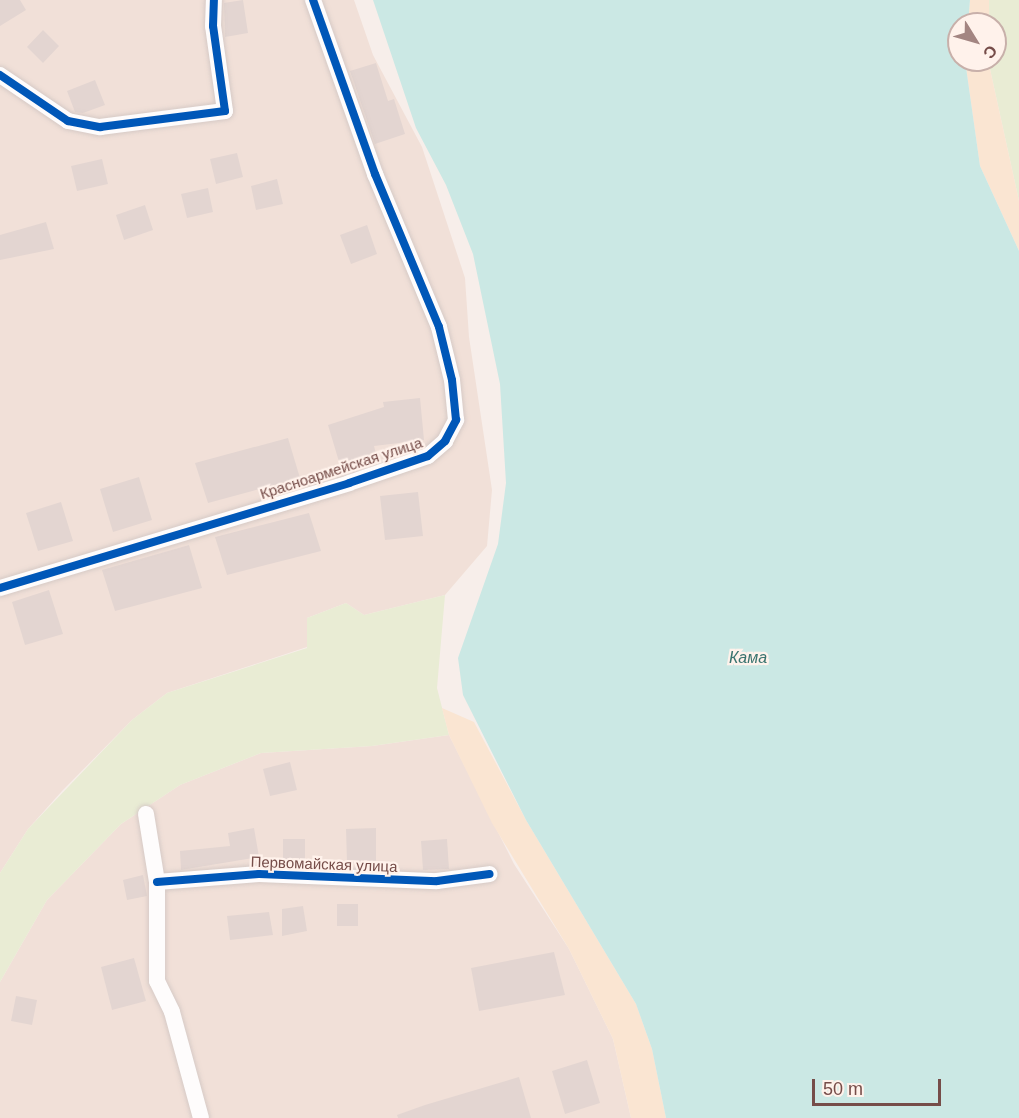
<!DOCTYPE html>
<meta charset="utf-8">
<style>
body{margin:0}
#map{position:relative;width:1019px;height:1118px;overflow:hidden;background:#f7eeea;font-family:Helvetica,sans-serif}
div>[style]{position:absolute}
.residential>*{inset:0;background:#f1e0d8}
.green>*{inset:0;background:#e9ecd4}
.sand>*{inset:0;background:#fae5d2}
.water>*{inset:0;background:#cbe8e4}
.building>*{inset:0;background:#e3d5d1}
.roads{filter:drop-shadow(0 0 2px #d6cac6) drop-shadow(0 0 2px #d6cac6)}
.minor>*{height:16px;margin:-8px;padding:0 8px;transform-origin:8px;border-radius:8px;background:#fefcfc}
.cycleway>*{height:8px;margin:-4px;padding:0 4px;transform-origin:4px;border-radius:4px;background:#0057b8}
span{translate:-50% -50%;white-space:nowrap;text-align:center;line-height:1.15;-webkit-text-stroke:4.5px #fff2eb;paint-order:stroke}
.street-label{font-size:15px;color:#764d49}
.water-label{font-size:16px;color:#3a746f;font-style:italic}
.north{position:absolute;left:947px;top:12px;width:60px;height:60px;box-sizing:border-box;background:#fff2eb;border:2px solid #c8b0aa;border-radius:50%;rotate:127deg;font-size:16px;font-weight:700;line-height:24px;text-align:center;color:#764d49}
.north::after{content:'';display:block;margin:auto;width:21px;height:27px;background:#a38581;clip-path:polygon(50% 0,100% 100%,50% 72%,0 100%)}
.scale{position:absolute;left:812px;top:1079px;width:129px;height:27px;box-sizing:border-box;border:3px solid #764d49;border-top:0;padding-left:8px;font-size:18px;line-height:21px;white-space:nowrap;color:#764d49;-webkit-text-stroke:4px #fff2eb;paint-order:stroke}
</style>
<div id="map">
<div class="residential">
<div style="clip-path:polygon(0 0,354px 0,373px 55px,422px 147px,465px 278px,469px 337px,492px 490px,487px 546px,445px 595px,364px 615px,346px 603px,307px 618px,307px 647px,167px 693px,132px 720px,62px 791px,28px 829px,0 873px)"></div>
<div style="clip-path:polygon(449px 735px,514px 864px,569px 949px,613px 1039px,631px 1118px,0 1118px,0 982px,47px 900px,121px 824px,180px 785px,261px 753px,372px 746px)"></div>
</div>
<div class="green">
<div style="clip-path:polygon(989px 0,1019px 0,1019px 201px,988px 60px,995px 60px,995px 24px,989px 24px)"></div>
<div style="clip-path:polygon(445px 595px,437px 688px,449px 735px,372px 746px,261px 753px,180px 785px,121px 824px,47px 900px,0 982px,0 873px,28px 829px,132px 720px,167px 693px,307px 648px,307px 618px,346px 603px,364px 615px)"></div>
</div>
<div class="sand">
<div style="clip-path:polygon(970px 0,989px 0,989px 24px,968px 24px)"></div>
<div style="clip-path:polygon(965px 60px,988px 60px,1019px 201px,1019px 251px,980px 166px)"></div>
<div style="clip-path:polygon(442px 708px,474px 722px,526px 820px,636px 1004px,652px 1049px,666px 1118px,631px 1118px,613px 1039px,569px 949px,492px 823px,449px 735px)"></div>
</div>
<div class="water">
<div style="clip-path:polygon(373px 0,970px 0,968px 24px,959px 24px,959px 60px,965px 60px,980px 166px,1019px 251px,1019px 1118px,666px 1118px,652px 1049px,636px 1004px,526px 820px,463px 695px,458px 658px,498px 544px,506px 483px,500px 384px,473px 254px,446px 185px,416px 128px)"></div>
</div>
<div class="building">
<div style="clip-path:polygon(0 0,20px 0,26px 10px,0 26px)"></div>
<div style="clip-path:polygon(243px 0,248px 33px,225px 37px,224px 3px)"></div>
<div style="clip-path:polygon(43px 30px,59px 46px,43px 63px,27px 47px)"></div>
<div style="clip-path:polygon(376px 63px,388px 101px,394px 99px,405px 134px,375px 144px,350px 71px)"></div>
<div style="clip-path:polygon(95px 80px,105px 105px,83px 113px,75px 112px,67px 91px)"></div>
<div style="clip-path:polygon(237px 153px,243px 177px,216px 184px,210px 159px)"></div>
<div style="clip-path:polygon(102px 159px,108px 184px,77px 191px,71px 166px)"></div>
<div style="clip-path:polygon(277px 179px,283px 204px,256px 210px,251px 186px)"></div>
<div style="clip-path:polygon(208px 188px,213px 212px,187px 218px,181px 194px)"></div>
<div style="clip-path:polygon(145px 205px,153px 230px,124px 240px,116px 215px)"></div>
<div style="clip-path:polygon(46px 222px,54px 249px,0 260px,0 235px)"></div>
<div style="clip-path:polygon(367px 225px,377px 254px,351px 264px,340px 235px)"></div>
<div style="clip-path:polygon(420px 398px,424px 440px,374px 446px,376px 454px,340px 465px,328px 425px,384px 407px,383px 402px)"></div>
<div style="clip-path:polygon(288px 438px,300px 478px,208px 503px,195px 463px)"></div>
<div style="clip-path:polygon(139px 477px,152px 520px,113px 532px,100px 489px)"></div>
<div style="clip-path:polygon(418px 492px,423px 536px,385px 540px,380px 496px)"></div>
<div style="clip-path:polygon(61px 502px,73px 541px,38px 551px,26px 513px)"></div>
<div style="clip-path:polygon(309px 513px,321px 551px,227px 575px,215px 537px)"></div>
<div style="clip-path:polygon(189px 545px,202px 588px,115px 611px,102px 570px)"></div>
<div style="clip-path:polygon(49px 590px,63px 634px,25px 645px,12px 602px)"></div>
<div style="clip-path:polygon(290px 762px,297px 790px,270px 796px,263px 769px)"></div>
<div style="clip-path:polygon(254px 828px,259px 857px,181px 870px,180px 851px,230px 846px,228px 833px)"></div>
<div style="clip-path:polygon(376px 828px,376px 863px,347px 863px,346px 829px)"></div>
<div style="clip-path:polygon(283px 839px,305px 839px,305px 865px,283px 864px)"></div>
<div style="clip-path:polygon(447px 839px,449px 869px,423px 870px,421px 841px)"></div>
<div style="clip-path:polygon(143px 875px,147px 896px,127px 900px,123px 880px)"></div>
<div style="clip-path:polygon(337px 904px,358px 904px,358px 926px,337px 926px)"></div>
<div style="clip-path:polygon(303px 906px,307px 931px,282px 936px,282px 909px)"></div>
<div style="clip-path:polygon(269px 912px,273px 935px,230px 940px,227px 916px)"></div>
<div style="clip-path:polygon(554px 952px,565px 995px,479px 1011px,471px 968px)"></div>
<div style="clip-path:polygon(134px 958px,146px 1001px,112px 1010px,101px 967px)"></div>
<div style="clip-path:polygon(16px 996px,37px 1000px,32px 1025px,11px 1021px)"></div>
<div style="clip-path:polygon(587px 1060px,600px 1103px,565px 1114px,552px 1071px)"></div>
<div style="clip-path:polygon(519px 1077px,531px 1118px,398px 1118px,397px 1115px,425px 1105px)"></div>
</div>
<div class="roads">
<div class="minor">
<div style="left:0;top:75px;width:82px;rotate:34.1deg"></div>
<div style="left:68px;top:121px;width:33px;rotate:11deg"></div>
<div style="left:100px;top:127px;width:126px;rotate:-7.3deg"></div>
<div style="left:225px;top:111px;width:86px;rotate:-98deg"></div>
<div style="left:213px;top:26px;width:26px;rotate:-88deg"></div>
<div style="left:0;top:588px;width:364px;rotate:-16.7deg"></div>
<div style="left:349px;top:483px;width:83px;rotate:-18.9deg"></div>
<div style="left:428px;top:456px;width:23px;rotate:-41deg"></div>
<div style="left:445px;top:441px;width:24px;rotate:-62deg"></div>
<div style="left:456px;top:420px;width:40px;rotate:-95.7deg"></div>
<div style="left:452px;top:380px;width:55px;rotate:-103.8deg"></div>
<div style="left:439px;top:327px;width:166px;rotate:-112.7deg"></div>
<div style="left:375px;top:174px;width:185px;rotate:-109.6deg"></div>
<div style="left:146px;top:814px;width:69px;rotate:80.8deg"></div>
<div style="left:157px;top:882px;width:99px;rotate:90deg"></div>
<div style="left:157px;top:981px;width:34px;rotate:64deg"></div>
<div style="left:172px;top:1012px;width:110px;rotate:74.7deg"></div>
<div style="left:157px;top:882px;width:102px;rotate:-4.5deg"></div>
<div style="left:259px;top:874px;width:178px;rotate:2.3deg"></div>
<div style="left:437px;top:881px;width:53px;rotate:-7.5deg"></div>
</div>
</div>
<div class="cycleway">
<div style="left:0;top:75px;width:82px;rotate:34.1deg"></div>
<div style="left:68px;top:121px;width:33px;rotate:11deg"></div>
<div style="left:100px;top:127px;width:126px;rotate:-7.3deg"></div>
<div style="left:225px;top:111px;width:86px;rotate:-98deg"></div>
<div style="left:213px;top:26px;width:26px;rotate:-88deg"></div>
<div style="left:0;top:588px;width:364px;rotate:-16.7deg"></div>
<div style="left:349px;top:483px;width:83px;rotate:-18.9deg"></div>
<div style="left:428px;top:456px;width:23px;rotate:-41deg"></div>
<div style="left:445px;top:441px;width:24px;rotate:-62deg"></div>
<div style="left:456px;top:420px;width:40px;rotate:-95.7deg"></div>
<div style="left:452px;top:380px;width:55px;rotate:-103.8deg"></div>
<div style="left:439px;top:327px;width:166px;rotate:-112.7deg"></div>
<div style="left:375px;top:174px;width:185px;rotate:-109.6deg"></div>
<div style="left:157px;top:882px;width:102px;rotate:-4.5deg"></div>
<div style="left:259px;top:874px;width:178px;rotate:2.3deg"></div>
<div style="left:437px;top:881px;width:53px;rotate:-7.5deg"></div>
</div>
<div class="street-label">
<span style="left:341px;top:468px;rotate:-18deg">Красноармейская улица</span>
<span style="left:324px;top:864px;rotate:2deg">Первомайская улица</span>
</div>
<div class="water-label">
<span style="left:748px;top:658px">Кама</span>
</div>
<div class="north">С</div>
<div class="scale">50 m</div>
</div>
